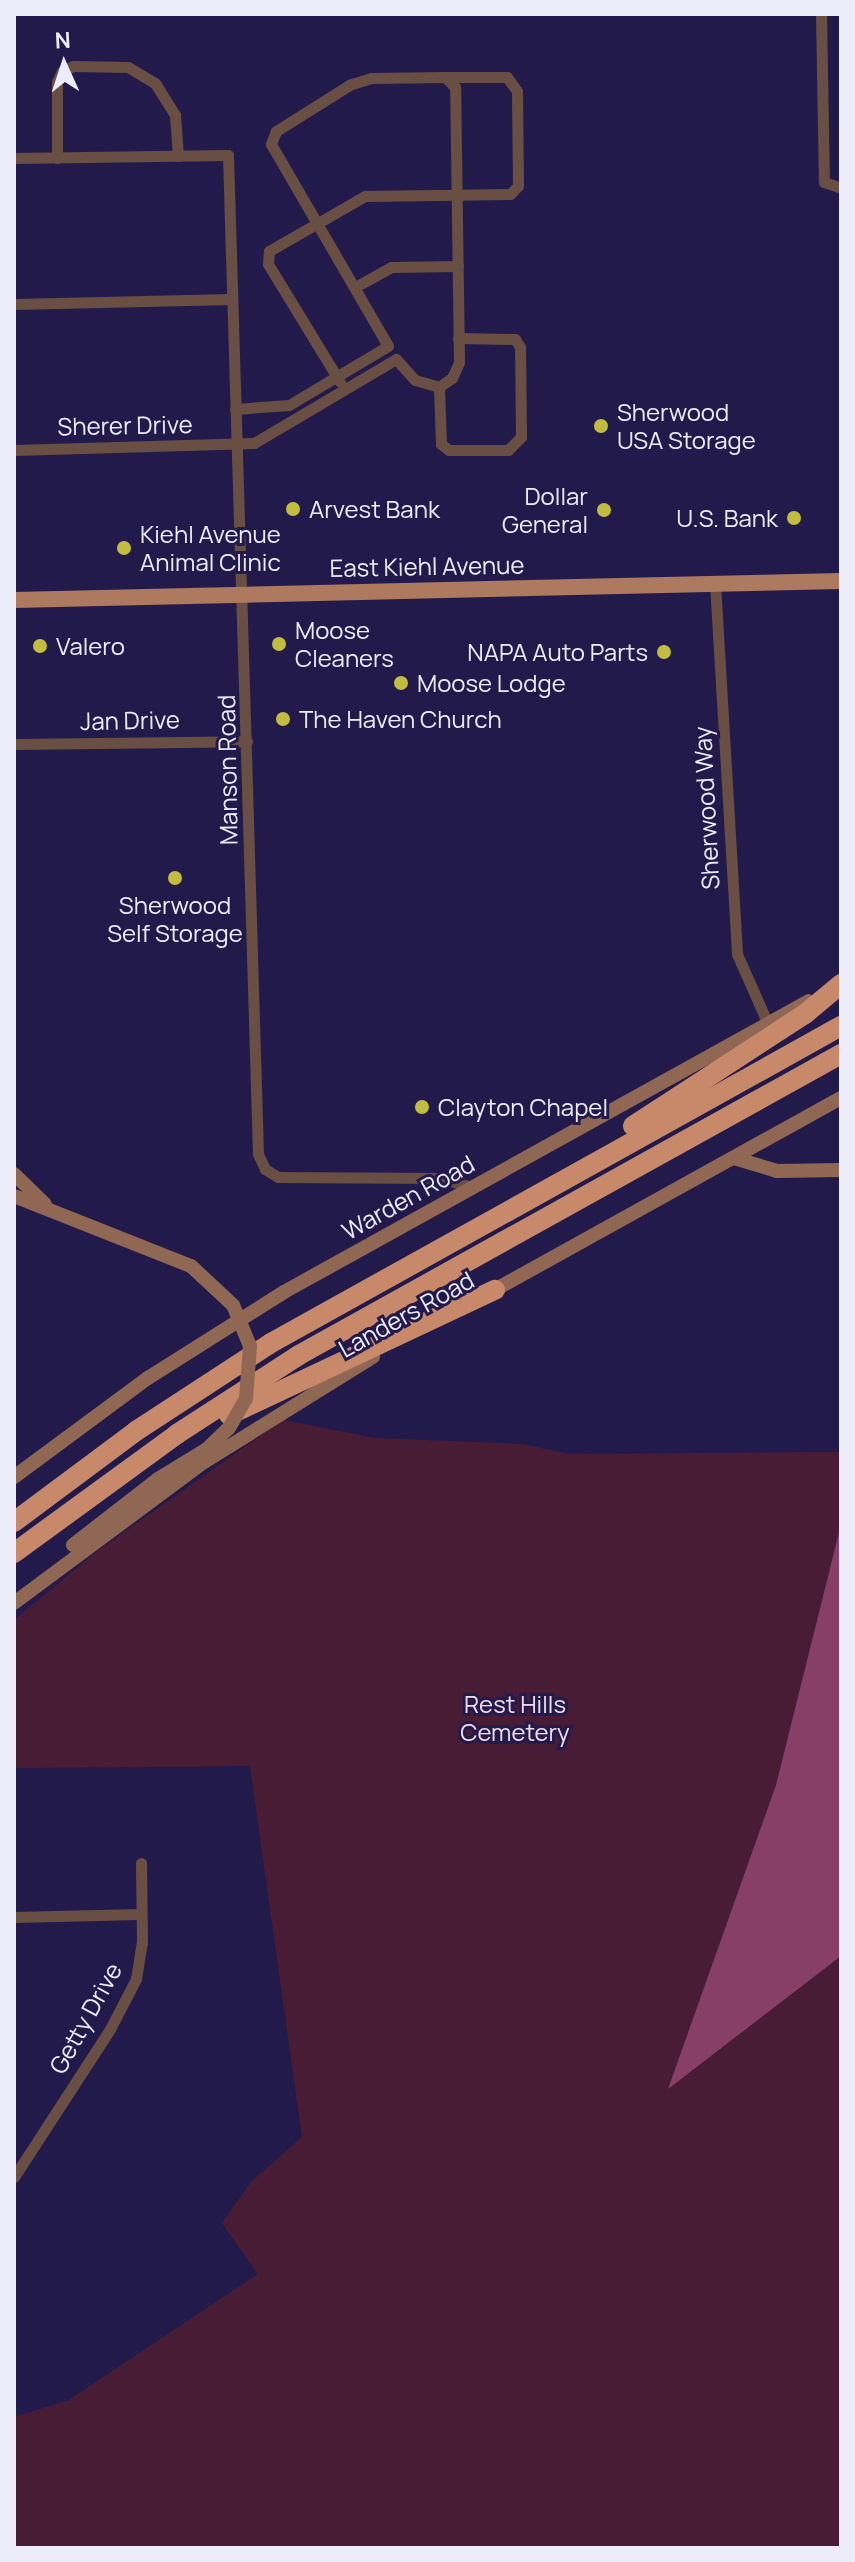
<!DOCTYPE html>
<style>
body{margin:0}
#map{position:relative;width:855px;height:2562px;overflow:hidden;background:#231a4c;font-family:Manrope,sans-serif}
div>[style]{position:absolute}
.green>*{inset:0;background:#491c36}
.forest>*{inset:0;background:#873f67}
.street>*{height:11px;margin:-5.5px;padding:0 5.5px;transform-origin:5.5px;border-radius:5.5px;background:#694f43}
.secondary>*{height:14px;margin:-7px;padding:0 7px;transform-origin:7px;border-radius:7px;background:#8f6753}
.primary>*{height:16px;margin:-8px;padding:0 8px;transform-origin:8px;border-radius:8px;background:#ad795f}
.highway>*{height:20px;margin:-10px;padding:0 10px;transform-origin:10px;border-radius:10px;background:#c8896a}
.secondary-bridge>*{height:14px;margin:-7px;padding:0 7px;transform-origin:7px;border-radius:7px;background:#8f6753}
.dots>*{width:22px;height:22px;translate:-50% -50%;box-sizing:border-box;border:4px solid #231a4c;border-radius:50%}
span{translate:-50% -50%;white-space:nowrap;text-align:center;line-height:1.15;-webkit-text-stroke:6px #231a4c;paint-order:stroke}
.poi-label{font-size:24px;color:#ededfa}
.left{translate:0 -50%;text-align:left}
.right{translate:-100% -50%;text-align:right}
.street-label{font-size:24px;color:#ededfa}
.park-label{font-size:24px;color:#f3dde7}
.frame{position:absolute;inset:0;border:16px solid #ededfa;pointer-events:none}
.north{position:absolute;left:24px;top:24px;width:80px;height:80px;-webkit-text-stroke:6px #231a4c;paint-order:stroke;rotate:357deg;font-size:22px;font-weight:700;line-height:32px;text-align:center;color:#ededfa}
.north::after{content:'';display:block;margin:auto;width:28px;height:36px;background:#ededfa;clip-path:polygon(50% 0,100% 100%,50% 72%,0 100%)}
</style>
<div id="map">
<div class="green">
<div style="clip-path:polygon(283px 1420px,375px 1438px,522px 1444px,569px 1454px,841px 1452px,841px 1524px,776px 1785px,669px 2087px,841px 1956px,841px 2548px,14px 2548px,14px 2417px,69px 2400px,258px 2274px,222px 2223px,251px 2182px,302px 2137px,250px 1766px,14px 1768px,14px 1620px,100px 1549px)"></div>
</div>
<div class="forest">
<div style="clip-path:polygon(841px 1524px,841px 1956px,668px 2089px,776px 1785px)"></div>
</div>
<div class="street">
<div style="left:821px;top:14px;width:168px;rotate:89deg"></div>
<div style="left:824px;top:182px;width:18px;rotate:19deg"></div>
<div style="left:14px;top:158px;width:214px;rotate:-0.8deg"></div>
<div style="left:228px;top:155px;width:999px;rotate:88.28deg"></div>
<div style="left:258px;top:1154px;width:17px;rotate:65deg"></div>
<div style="left:265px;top:1169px;width:15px;rotate:32deg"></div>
<div style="left:278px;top:1177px;width:161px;rotate:0.4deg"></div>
<div style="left:439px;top:1178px;width:35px;rotate:15deg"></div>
<div style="left:57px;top:158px;width:76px;rotate:-90deg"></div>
<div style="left:57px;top:82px;width:12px;rotate:-66deg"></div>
<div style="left:62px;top:71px;width:12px;rotate:-24deg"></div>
<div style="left:73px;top:66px;width:55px;rotate:1deg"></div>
<div style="left:128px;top:67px;width:31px;rotate:31deg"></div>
<div style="left:155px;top:83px;width:38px;rotate:58deg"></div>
<div style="left:175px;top:115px;width:41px;rotate:85.8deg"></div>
<div style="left:357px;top:286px;width:39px;rotate:-29deg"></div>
<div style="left:391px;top:267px;width:67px;rotate:-0.9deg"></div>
<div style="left:14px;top:304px;width:218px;rotate:-1.3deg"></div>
<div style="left:340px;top:382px;width:138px;rotate:-121.4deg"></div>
<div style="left:268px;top:264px;width:13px;rotate:-86deg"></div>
<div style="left:269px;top:251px;width:111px;rotate:-29.8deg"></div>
<div style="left:365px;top:196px;width:145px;rotate:-0.8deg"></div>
<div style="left:510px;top:194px;width:11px;rotate:-45deg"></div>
<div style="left:518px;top:186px;width:95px;rotate:-90.6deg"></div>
<div style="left:517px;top:91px;width:17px;rotate:-126deg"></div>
<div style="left:507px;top:77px;width:62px;rotate:180deg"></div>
<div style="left:439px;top:387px;width:57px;rotate:88deg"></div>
<div style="left:441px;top:444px;width:10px;rotate:37deg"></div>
<div style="left:449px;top:450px;width:59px"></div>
<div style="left:508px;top:450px;width:18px;rotate:-45deg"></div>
<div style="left:521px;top:437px;width:90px;rotate:-90.6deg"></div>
<div style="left:520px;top:347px;width:9px;rotate:-122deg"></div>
<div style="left:515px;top:339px;width:57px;rotate:-179deg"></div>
<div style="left:14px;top:450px;width:240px;rotate:-1.7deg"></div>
<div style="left:254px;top:443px;width:165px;rotate:-30.6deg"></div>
<div style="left:396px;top:359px;width:28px;rotate:48deg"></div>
<div style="left:415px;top:380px;width:25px;rotate:16deg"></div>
<div style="left:439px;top:387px;width:16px;rotate:-35deg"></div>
<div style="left:452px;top:378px;width:17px;rotate:-66deg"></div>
<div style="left:459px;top:362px;width:275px;rotate:-90.8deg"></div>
<div style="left:455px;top:87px;width:14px;rotate:-135deg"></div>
<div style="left:445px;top:77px;width:74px;rotate:179.2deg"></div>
<div style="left:371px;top:78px;width:21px;rotate:163deg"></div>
<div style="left:351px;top:84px;width:89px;rotate:147.9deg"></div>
<div style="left:276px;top:131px;width:14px;rotate:111deg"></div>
<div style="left:271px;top:144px;width:233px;rotate:59.9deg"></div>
<div style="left:388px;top:346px;width:115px;rotate:149.2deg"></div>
<div style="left:289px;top:405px;width:54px;rotate:175.8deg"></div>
<div style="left:715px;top:583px;width:372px;rotate:86.6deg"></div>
<div style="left:737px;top:954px;width:77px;rotate:66.1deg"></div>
<div style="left:14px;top:744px;width:233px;rotate:-0.7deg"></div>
<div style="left:14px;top:1917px;width:126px;rotate:-1.4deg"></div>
<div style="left:14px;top:2177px;width:176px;rotate:-57deg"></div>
<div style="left:110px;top:2029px;width:56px;rotate:-62.5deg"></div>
<div style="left:136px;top:1979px;width:36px;rotate:-81deg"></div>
<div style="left:142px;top:1943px;width:80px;rotate:-90.7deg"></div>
</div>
<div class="secondary">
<div style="left:734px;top:1158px;width:45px;rotate:16.8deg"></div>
<div style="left:777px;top:1171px;width:64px;rotate:-0.9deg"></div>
<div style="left:14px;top:1174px;width:43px;rotate:44.1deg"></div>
<div style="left:14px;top:1196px;width:190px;rotate:21.6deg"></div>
<div style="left:191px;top:1266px;width:57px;rotate:42.9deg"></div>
<div style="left:489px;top:1293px;width:402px;rotate:-29deg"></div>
<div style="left:14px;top:1477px;width:167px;rotate:-36.5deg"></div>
<div style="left:148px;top:1378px;width:161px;rotate:-32.3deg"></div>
<div style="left:284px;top:1292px;width:600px;rotate:-29deg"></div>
<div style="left:73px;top:1545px;width:108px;rotate:-37.8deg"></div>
<div style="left:14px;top:1603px;width:237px;rotate:-36.6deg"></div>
<div style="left:204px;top:1462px;width:199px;rotate:-31.9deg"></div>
</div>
<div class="primary">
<div style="left:14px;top:600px;width:827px;rotate:-1.32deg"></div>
</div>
<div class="highway">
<div style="left:633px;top:1126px;width:205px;rotate:-33.1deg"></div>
<div style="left:805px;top:1014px;width:47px;rotate:-39.8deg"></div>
<div style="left:229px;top:1415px;width:294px;rotate:-25.2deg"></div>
<div style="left:14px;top:1522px;width:152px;rotate:-36.7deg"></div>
<div style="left:136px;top:1431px;width:161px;rotate:-33.1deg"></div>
<div style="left:271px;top:1343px;width:652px;rotate:-29.08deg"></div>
<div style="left:14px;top:1553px;width:202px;rotate:-36.1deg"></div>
<div style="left:177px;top:1434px;width:145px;rotate:-32.9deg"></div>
<div style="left:299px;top:1355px;width:620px;rotate:-29.05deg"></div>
</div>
<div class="secondary-bridge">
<div style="left:158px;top:1479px;width:57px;rotate:-31.5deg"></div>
<div style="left:207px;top:1449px;width:30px;rotate:-44deg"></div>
<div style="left:229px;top:1428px;width:34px;rotate:-60deg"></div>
<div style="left:246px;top:1399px;width:53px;rotate:-85.7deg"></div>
<div style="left:250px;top:1346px;width:44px;rotate:-112.5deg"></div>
</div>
<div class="dots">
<div style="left:601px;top:426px;background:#c2bd3f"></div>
<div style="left:293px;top:509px;background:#c2bd3f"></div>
<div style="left:604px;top:510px;background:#c2bd3f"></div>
<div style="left:794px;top:518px;background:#c2bd3f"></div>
<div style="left:124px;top:548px;background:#c2bd3f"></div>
<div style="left:279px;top:644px;background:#c2bd3f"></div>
<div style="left:40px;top:646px;background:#c2bd3f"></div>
<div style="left:664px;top:652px;background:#c2bd3f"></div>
<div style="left:401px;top:683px;background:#c2bd3f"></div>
<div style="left:283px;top:719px;background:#c2bd3f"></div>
<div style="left:175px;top:878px;background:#c2bd3f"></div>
<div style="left:422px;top:1107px;background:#c2bd3f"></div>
</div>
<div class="poi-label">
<span class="left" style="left:617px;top:426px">Sherwood<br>USA Storage</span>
<span class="right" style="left:588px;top:510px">Dollar<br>General</span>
<span class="left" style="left:309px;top:509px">Arvest Bank</span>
<span class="right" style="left:778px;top:518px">U.S. Bank</span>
<span class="left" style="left:140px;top:548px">Kiehl Avenue<br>Animal Clinic</span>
<span class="left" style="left:295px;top:644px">Moose<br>Cleaners</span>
<span class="left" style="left:56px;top:646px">Valero</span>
<span class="right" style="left:648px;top:652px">NAPA Auto Parts</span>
<span class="left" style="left:417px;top:683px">Moose Lodge</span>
<span class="left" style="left:299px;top:719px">The Haven Church</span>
<span style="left:175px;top:919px">Sherwood<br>Self Storage</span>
<span class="left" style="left:438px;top:1107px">Clayton Chapel</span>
</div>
<div class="street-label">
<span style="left:125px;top:425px;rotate:-1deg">Sherer Drive</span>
<span style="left:427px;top:566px;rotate:-1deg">East Kiehl Avenue</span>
<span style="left:130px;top:720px;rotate:-1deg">Jan Drive</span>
<span style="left:227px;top:770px;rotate:-91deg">Manson Road</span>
<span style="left:706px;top:808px;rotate:-93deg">Sherwood Way</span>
<span style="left:408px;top:1197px;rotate:-29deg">Warden Road</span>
<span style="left:406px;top:1314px;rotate:-29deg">Landers Road</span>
<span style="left:85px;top:2018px;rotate:-61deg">Getty Drive</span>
</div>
<div class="park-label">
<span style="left:515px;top:1718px">Rest Hills<br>Cemetery</span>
</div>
<div class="frame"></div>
<div class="north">N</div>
</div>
